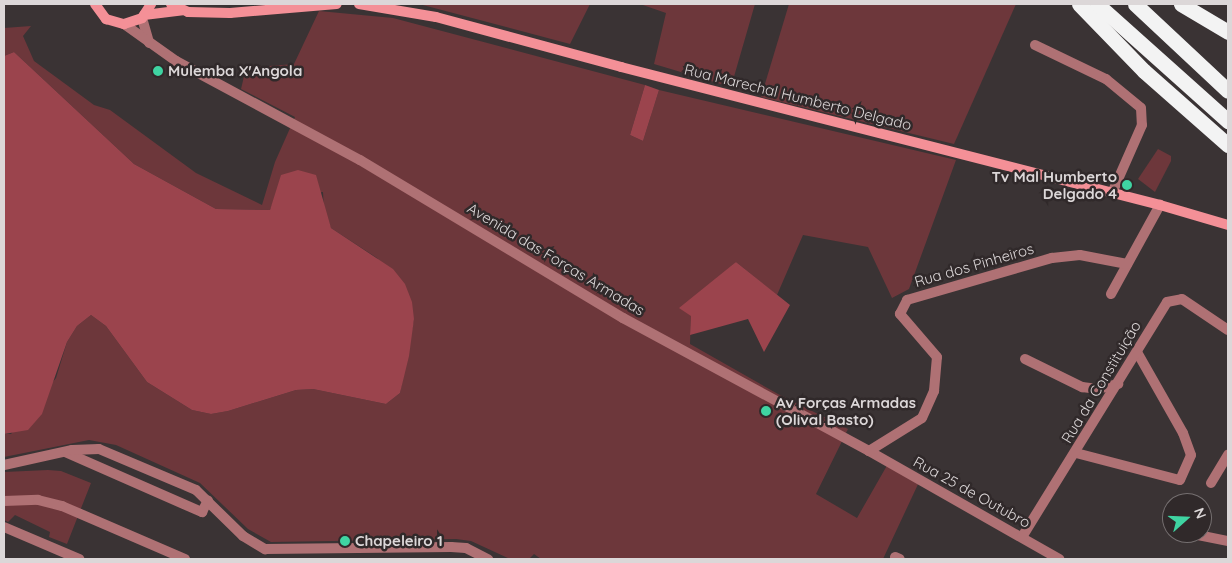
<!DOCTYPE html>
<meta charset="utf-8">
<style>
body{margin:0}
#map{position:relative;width:1232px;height:563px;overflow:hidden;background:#3a3334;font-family:Quicksand,sans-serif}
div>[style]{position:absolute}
.green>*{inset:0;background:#6d373b}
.forest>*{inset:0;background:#9b444d}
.street>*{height:10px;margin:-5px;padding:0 5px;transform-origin:5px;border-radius:5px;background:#af7174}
.secondary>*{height:10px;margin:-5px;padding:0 5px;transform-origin:5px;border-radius:5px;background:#f49097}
.highway>*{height:15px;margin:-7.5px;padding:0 7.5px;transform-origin:7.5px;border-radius:7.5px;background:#f3f3f3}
.dots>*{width:14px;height:14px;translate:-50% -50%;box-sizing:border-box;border:2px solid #30292a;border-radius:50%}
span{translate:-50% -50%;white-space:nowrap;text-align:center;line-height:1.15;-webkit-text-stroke:5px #30292a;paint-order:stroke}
.poi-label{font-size:15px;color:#dcd7d8;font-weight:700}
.left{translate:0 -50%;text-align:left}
.right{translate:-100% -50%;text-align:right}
.street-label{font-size:15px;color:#dcd7d8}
.frame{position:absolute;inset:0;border:5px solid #dcd7d8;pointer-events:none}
.north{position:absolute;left:1162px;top:493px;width:50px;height:50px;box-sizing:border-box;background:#30292a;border:1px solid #756f70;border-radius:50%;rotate:70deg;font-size:14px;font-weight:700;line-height:20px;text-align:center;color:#dcd7d8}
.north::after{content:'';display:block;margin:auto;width:18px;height:22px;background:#3fd4a2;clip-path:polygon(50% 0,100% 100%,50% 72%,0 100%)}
</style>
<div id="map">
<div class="green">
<div style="clip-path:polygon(419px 4px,590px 4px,570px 44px)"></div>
<div style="clip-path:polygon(640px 4px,755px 4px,731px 87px,654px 64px,666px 13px)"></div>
<div style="clip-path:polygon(789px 4px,1016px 4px,954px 144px,761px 97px)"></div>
<div style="clip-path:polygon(319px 11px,393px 18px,645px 85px,630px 135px,643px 141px,659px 90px,956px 160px,909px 289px,892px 298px,868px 247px,803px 235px,777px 295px,736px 262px,691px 316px,690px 344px,778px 394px,848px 429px,816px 494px,857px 518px,889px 462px,920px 480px,883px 559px,541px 559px,534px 554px,529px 559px,510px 559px,471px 541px,456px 539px,271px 542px,248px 529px,200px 483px,116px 445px,89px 440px,4px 457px,4px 434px,11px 434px,56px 378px,67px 342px,77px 326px,91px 315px,106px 326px,147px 382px,192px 410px,211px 414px,228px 411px,296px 390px,313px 389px,386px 404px,400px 393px,414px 319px,377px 258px,331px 228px,324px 211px,323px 192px,274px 200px,270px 210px,216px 209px,134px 164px,14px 52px,4px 56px,4px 28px,31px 26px,23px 36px,34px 61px,94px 105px,110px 110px,196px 173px,262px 205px,275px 162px,295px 117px,241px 89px,246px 68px,294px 64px)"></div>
<div style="clip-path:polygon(1158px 149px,1171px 156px,1171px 161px,1155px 192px,1138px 179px)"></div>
<div style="clip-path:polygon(48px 470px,61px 471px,91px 483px,67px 544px,49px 537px,50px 532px,15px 515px,8px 522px,4px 520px,4px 472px)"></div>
</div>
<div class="forest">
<div style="clip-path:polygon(14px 52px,134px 164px,216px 209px,270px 210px,281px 175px,298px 170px,316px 175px,331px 228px,393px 269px,405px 284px,412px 302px,414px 319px,409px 356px,400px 393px,386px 404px,313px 389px,296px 390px,228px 411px,211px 414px,192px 410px,147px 382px,106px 326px,91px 315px,77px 326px,67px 342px,42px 414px,28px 430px,4px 434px,4px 56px)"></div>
<div style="clip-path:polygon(645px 85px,659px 90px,643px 141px,630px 135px)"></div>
<div style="clip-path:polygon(736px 262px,790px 305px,764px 352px,748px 319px,690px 335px,691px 316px,679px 308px)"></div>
</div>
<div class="street">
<div style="left:142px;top:18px;width:26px;rotate:74deg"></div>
<div style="left:124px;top:24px;width:64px;rotate:35.4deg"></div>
<div style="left:176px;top:61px;width:209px;rotate:28.3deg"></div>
<div style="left:360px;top:160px;width:307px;rotate:31deg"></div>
<div style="left:623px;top:318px;width:280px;rotate:28.4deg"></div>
<div style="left:869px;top:451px;width:219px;rotate:29.6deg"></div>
<div style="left:1035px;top:45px;width:79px;rotate:25.6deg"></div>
<div style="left:1106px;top:79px;width:45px;rotate:39.6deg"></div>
<div style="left:1141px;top:108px;width:17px;rotate:87deg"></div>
<div style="left:1142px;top:125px;width:74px;rotate:113.8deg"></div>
<div style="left:1111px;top:294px;width:102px;rotate:-61.2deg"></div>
<div style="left:1025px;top:359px;width:64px;rotate:26.2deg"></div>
<div style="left:1082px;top:387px;width:16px;rotate:7deg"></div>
<div style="left:1098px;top:389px;width:21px;rotate:-14deg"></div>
<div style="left:869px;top:451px;width:62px;rotate:-31.9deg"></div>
<div style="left:922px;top:418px;width:30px;rotate:-66deg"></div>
<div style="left:934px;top:391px;width:34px;rotate:-85deg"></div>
<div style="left:937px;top:357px;width:57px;rotate:-130.7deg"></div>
<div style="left:900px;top:314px;width:16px;rotate:-63deg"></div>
<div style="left:907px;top:300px;width:151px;rotate:-16.2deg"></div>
<div style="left:1052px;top:258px;width:28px;rotate:-6deg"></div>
<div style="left:1080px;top:255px;width:48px;rotate:10.8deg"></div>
<div style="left:65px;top:452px;width:150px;rotate:23.7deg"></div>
<div style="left:202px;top:512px;width:13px;rotate:-63deg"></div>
<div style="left:1076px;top:453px;width:107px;rotate:14.6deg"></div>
<div style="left:1180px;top:480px;width:27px;rotate:-66deg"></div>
<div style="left:1191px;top:455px;width:23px;rotate:-110deg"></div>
<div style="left:1183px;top:433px;width:93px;rotate:-119.6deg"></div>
<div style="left:4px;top:465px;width:70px;rotate:-12.4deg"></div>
<div style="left:72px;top:450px;width:27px;rotate:-2deg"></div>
<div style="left:99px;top:449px;width:105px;rotate:22.9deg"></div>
<div style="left:196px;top:490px;width:66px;rotate:44.4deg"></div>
<div style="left:243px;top:536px;width:26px;rotate:31deg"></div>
<div style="left:265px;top:549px;width:186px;rotate:-0.6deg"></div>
<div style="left:451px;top:547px;width:15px;rotate:4deg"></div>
<div style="left:466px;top:548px;width:25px;rotate:27deg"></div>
<div style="left:1211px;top:483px;width:33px;rotate:-59deg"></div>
<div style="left:4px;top:501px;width:34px;rotate:-2deg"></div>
<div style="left:38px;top:500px;width:25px;rotate:14deg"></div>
<div style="left:62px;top:506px;width:134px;rotate:23.3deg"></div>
<div style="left:4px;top:527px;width:82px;rotate:23.1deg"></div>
<div style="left:1188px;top:533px;width:41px;rotate:11.3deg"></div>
<div style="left:1022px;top:537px;width:276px;rotate:-58.3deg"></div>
<div style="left:1167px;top:302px;width:15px;rotate:-11deg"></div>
<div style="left:1182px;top:299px;width:55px;rotate:34deg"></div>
<div style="left:895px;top:557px;width:5px;rotate:22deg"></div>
</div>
<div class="secondary">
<div style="left:95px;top:4px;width:19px;rotate:54deg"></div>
<div style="left:106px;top:19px;width:19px;rotate:16deg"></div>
<div style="left:124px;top:24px;width:19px;rotate:-18deg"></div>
<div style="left:142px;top:18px;width:17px;rotate:-57deg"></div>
<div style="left:171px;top:4px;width:19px;rotate:25deg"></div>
<div style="left:188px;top:12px;width:42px;rotate:1.4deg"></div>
<div style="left:230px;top:13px;width:107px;rotate:-4.8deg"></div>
<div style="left:359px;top:4px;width:78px;rotate:9.6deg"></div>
<div style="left:436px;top:17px;width:192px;rotate:15.1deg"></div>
<div style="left:621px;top:67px;width:556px;rotate:14.36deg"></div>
<div style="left:1160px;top:205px;width:71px;rotate:16.4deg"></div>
<div style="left:144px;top:15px;width:39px;rotate:-7deg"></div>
</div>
<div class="highway">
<div style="left:1079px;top:4px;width:93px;rotate:45.9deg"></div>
<div style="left:1144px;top:71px;width:112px;rotate:41.4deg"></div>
<div style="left:1097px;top:4px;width:176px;rotate:41.8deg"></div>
<div style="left:1135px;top:4px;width:127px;rotate:43.1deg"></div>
<div style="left:1181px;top:4px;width:55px;rotate:30.8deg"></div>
</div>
<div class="dots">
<div style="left:158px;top:71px;background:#3fd4a2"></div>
<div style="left:1127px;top:185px;background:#3fd4a2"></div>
<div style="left:766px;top:411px;background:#3fd4a2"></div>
<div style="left:345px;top:541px;background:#3fd4a2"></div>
</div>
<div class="poi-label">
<span class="left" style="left:168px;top:71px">Mulemba X'Angola</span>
<span class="right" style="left:1117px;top:185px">Tv Mal Humberto<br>Delgado 4</span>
<span class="left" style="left:776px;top:411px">Av Forças Armadas<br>(Olival Basto)</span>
<span class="left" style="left:355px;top:541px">Chapeleiro 1</span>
</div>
<div class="street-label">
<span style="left:798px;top:97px;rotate:14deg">Rua Marechal Humberto Delgado</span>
<span style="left:556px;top:259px;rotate:31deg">Avenida das Forças Armadas</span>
<span style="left:974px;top:265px;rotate:-16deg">Rua dos Pinheiros</span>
<span style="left:1101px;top:382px;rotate:-59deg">Rua da Constituição</span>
<span style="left:972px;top:492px;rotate:29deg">Rua 25 de Outubro</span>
</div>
<div class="frame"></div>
<div class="north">N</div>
</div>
